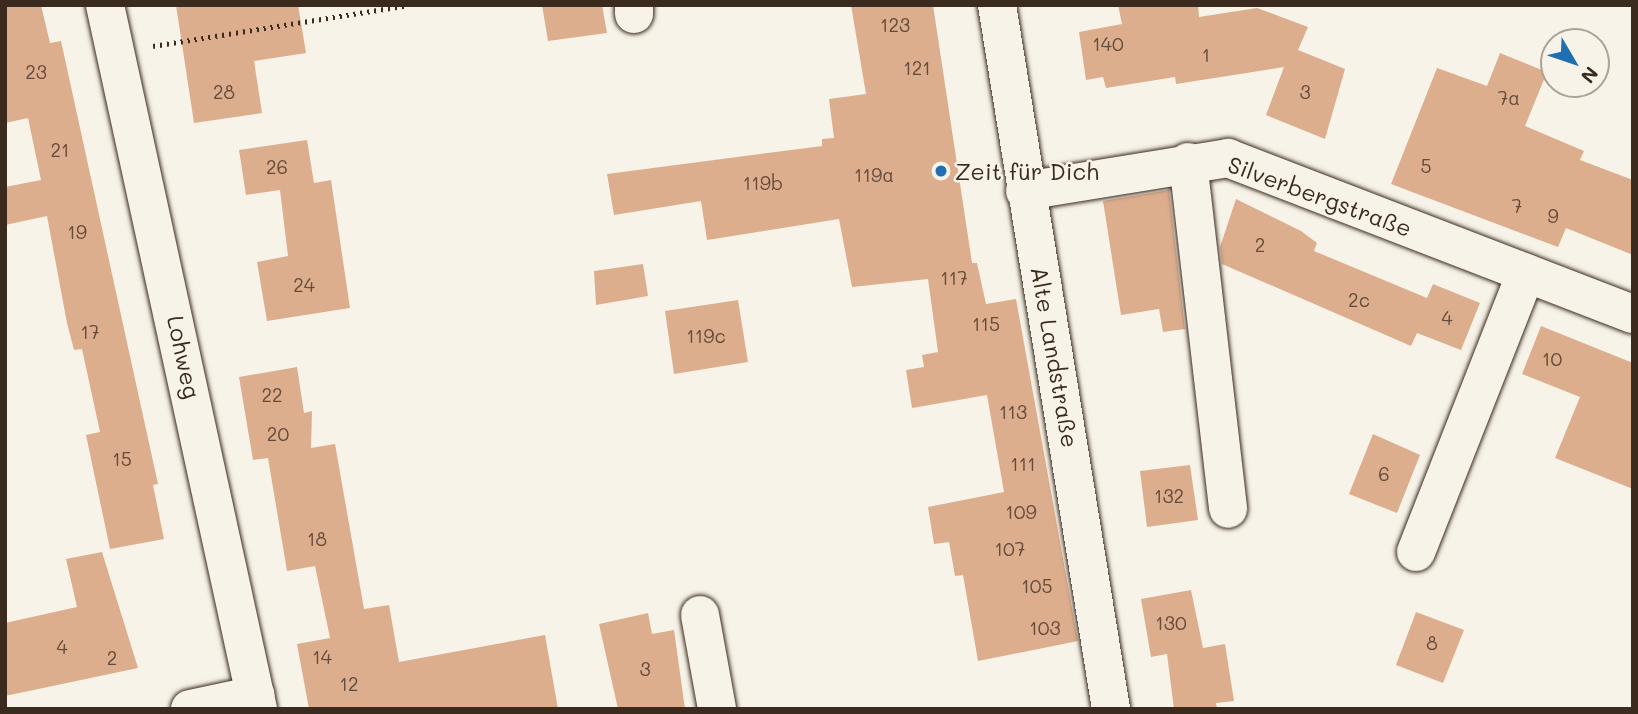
<!DOCTYPE html>
<meta charset="utf-8">
<style>
body{margin:0}
#map{position:relative;width:1638px;height:714px;overflow:hidden;background:#f7f3e8;font-family:Mali,sans-serif}
div>[style]{position:absolute}
.building>*{inset:0;background:#ddae8e}
.path>*{height:4.5px;margin-top:-2.25px;transform-origin:0;background:repeating-linear-gradient(90deg,#3b2a1e 0 2px,transparent 0 7px)}
.roads{filter:drop-shadow(0 0 2px #3b2a1e) drop-shadow(0 0 2px #3b2a1e)}
.minor>*{height:38px;margin:-19px;padding:0 19px;transform-origin:19px;border-radius:19px;background:#f7f3e8}
.dots>*{width:19px;height:19px;translate:-50% -50%;box-sizing:border-box;border:4px solid #f7f3e8;border-radius:50%}
span{translate:-50% -50%;white-space:nowrap;text-align:center;line-height:1.15;-webkit-text-stroke:5px #f7f3e8;paint-order:stroke}
.number-label{font-size:19px;color:#644b3a}
.number-label span{-webkit-text-stroke-width:0}
.poi-label{font-size:23px;color:#3b2a1e}
.left{translate:0 -50%;text-align:left}
.street-label{font-size:23px;color:#3b2a1e}
.frame{position:absolute;inset:0;border:7px solid #3b2a1e;pointer-events:none}
.north{position:absolute;left:1540px;top:28px;width:70px;height:70px;box-sizing:border-box;background:#f7f3e8;border:2px solid #aca397;border-radius:50%;rotate:129deg;font-size:19px;font-weight:700;line-height:28px;text-align:center;color:#3b2a1e}
.north::after{content:'';display:block;margin:auto;width:24px;height:32px;background:#1f6fb2;clip-path:polygon(50% 0,100% 100%,50% 72%,0 100%)}
</style>
<div id="map">
<div class="building">
<div style="clip-path:polygon(5px 5px,41px 5px,50px 43px,61px 41px,158px 484px,153px 485px,164px 539px,110px 549px,86px 435px,100px 432px,82px 349px,74px 350px,67px 323px,47px 216px,5px 225px,5px 187px,41px 180px,28px 118px,5px 123px)"></div>
<div style="clip-path:polygon(176px 5px,298px 5px,306px 53px,254px 61px,262px 113px,194px 123px)"></div>
<div style="clip-path:polygon(542px 5px,602px 5px,607px 33px,548px 41px)"></div>
<div style="clip-path:polygon(851px 5px,933px 5px,972px 263px,977px 263px,986px 304px,1016px 299px,1078px 641px,978px 661px,963px 575px,955px 576px,949px 542px,934px 544px,928px 507px,1004px 492px,987px 395px,912px 408px,906px 370px,924px 367px,922px 355px,938px 352px,928px 279px,852px 287px,839px 219px,707px 240px,701px 201px,614px 215px,607px 174px,822px 146px,822px 139px,834px 138px,829px 99px,866px 94px)"></div>
<div style="clip-path:polygon(1118px 5px,1198px 5px,1199px 17px,1257px 8px,1308px 27px,1298px 50px,1345px 69px,1325px 139px,1266px 115px,1284px 67px,1176px 84px,1175px 77px,1106px 88px,1103px 77px,1086px 80px,1079px 32px,1122px 24px)"></div>
<div style="clip-path:polygon(1500px 53px,1547px 72px,1525px 126px,1584px 151px,1580px 160px,1633px 180px,1633px 255px,1566px 228px,1558px 247px,1391px 184px,1437px 68px,1487px 86px)"></div>
<div style="clip-path:polygon(307px 140px,314px 183px,331px 180px,350px 308px,267px 321px,257px 262px,288px 256px,280px 190px,246px 195px,239px 150px)"></div>
<div style="clip-path:polygon(1169px 190px,1185px 329px,1163px 332px,1159px 309px,1121px 315px,1103px 201px)"></div>
<div style="clip-path:polygon(1236px 199px,1301px 231px,1317px 243px,1314px 251px,1427px 298px,1433px 284px,1480px 303px,1461px 350px,1417px 333px,1411px 346px,1222px 264px,1220px 247px)"></div>
<div style="clip-path:polygon(643px 264px,648px 296px,596px 305px,594px 271px)"></div>
<div style="clip-path:polygon(738px 300px,748px 362px,674px 374px,665px 311px)"></div>
<div style="clip-path:polygon(1541px 326px,1633px 363px,1633px 489px,1555px 458px,1580px 397px,1522px 374px)"></div>
<div style="clip-path:polygon(297px 367px,304px 413px,312px 411px,311px 448px,335px 444px,364px 609px,389px 605px,399px 662px,545px 635px,558px 709px,309px 709px,297px 644px,330px 638px,315px 566px,287px 571px,268px 458px,253px 460px,239px 377px)"></div>
<div style="clip-path:polygon(1373px 434px,1420px 455px,1397px 513px,1349px 494px)"></div>
<div style="clip-path:polygon(1190px 465px,1198px 520px,1147px 527px,1140px 471px)"></div>
<div style="clip-path:polygon(102px 552px,138px 668px,5px 696px,5px 623px,77px 607px,66px 559px)"></div>
<div style="clip-path:polygon(1191px 590px,1203px 648px,1225px 644px,1234px 701px,1216px 703px,1217px 709px,1174px 709px,1167px 654px,1151px 657px,1141px 599px)"></div>
<div style="clip-path:polygon(1416px 612px,1464px 630px,1443px 683px,1396px 665px)"></div>
<div style="clip-path:polygon(648px 613px,652px 634px,674px 630px,685px 709px,618px 709px,599px 624px)"></div>
</div>
<div class="path">
<div style="left:153px;top:46px;width:258px;rotate:-9.1deg"></div>
</div>
<div class="roads">
<div class="minor">
<div style="left:105px;top:5px;width:720px;rotate:77.74deg"></div>
<div style="left:634px;top:5px;width:9px;rotate:90deg"></div>
<div style="left:997px;top:5px;width:713px;rotate:80.8deg"></div>
<div style="left:1188px;top:162px;width:349px;rotate:83.4deg"></div>
<div style="left:1025px;top:191px;width:206px;rotate:-9.2deg"></div>
<div style="left:1228px;top:158px;width:434px;rotate:21.1deg"></div>
<div style="left:1416px;top:552px;width:300px;rotate:-68.5deg"></div>
<div style="left:700px;top:615px;width:96px;rotate:79.7deg"></div>
<div style="left:190px;top:709px;width:67px;rotate:-12deg"></div>
</div>
</div>
<div class="dots">
<div style="left:941px;top:171px;background:#1f6fb2"></div>
</div>
<div class="number-label">
<span style="left:895px;top:25px">123</span>
<span style="left:1108px;top:44px">140</span>
<span style="left:1206px;top:55px">1</span>
<span style="left:917px;top:68px">121</span>
<span style="left:36px;top:72px">23</span>
<span style="left:224px;top:92px">28</span>
<span style="left:1305px;top:92px">3</span>
<span style="left:1509px;top:98px">7a</span>
<span style="left:60px;top:150px">21</span>
<span style="left:1426px;top:166px">5</span>
<span style="left:277px;top:167px">26</span>
<span style="left:874px;top:175px">119a</span>
<span style="left:763px;top:183px">119b</span>
<span style="left:1517px;top:206px">7</span>
<span style="left:1553px;top:216px">9</span>
<span style="left:77px;top:232px">19</span>
<span style="left:1260px;top:245px">2</span>
<span style="left:954px;top:278px">117</span>
<span style="left:304px;top:285px">24</span>
<span style="left:1359px;top:300px">2c</span>
<span style="left:1447px;top:318px">4</span>
<span style="left:986px;top:324px">115</span>
<span style="left:90px;top:332px">17</span>
<span style="left:706px;top:336px">119c</span>
<span style="left:1552px;top:359px">10</span>
<span style="left:272px;top:395px">22</span>
<span style="left:1013px;top:412px">113</span>
<span style="left:278px;top:434px">20</span>
<span style="left:122px;top:459px">15</span>
<span style="left:1023px;top:464px">111</span>
<span style="left:1384px;top:474px">6</span>
<span style="left:1169px;top:496px">132</span>
<span style="left:1021px;top:512px">109</span>
<span style="left:317px;top:539px">18</span>
<span style="left:1010px;top:549px">107</span>
<span style="left:1037px;top:586px">105</span>
<span style="left:1171px;top:623px">130</span>
<span style="left:1045px;top:628px">103</span>
<span style="left:1432px;top:643px">8</span>
<span style="left:62px;top:647px">4</span>
<span style="left:322px;top:657px">14</span>
<span style="left:112px;top:658px">2</span>
<span style="left:645px;top:669px">3</span>
<span style="left:349px;top:684px">12</span>
</div>
<div class="poi-label">
<span class="left" style="left:955px;top:171px">Zeit für Dich</span>
</div>
<div class="street-label">
<span style="left:1320px;top:196px;rotate:20deg">Silverbergstraße</span>
<span style="left:184px;top:357px;rotate:78deg">Lohweg</span>
<span style="left:1055px;top:357px;rotate:80deg">Alte Landstraße</span>
</div>
<div class="frame"></div>
<div class="north">N</div>
</div>
